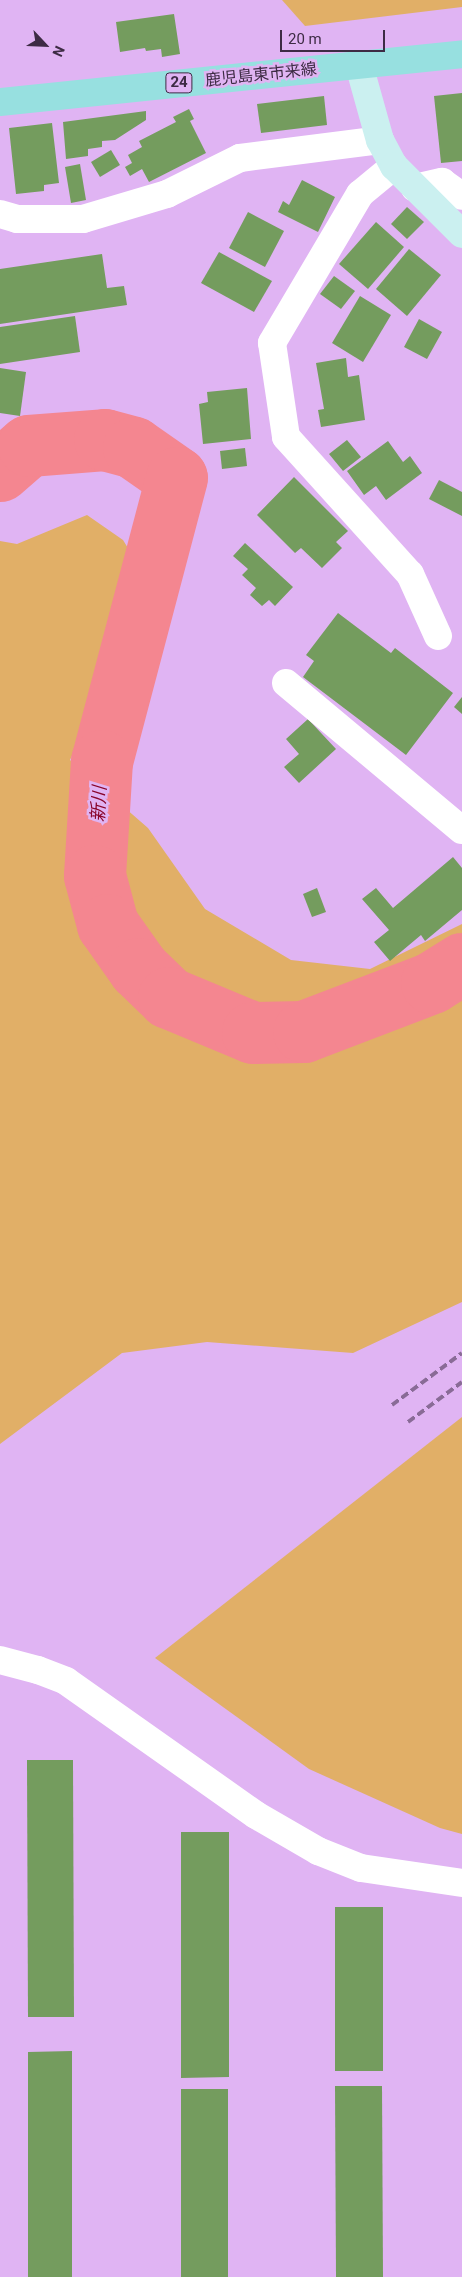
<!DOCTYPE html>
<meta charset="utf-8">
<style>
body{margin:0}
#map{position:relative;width:462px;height:2277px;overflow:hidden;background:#e0b4f3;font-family:Roboto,"Noto Sans JP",sans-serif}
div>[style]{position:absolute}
.green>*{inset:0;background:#e1af67}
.river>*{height:62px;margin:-31px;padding:0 31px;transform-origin:31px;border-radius:31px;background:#f48690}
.building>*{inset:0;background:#749c5e}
.street>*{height:28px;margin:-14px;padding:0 14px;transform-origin:14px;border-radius:14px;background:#fff}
.secondary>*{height:28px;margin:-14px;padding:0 14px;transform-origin:14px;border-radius:14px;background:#cbf0f0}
.primary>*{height:28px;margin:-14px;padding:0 14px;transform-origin:14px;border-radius:14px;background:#97e0e0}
.rail>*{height:4px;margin-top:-2px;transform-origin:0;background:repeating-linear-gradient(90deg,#896b96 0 8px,transparent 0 12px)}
span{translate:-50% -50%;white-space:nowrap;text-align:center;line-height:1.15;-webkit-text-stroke:5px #e0b4f3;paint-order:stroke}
.shield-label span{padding:1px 4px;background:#e0b4f3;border:1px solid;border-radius:4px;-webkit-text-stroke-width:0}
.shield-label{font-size:15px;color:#3d2b44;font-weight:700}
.street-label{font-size:16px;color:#3d2b44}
.water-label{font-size:18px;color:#89052b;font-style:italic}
.north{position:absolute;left:20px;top:20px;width:50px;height:50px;-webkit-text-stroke:4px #e0b4f3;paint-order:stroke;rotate:115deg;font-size:14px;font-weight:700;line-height:20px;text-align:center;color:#3d2b44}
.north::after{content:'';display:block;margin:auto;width:18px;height:22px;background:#3d2b44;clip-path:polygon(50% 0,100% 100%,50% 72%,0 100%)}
.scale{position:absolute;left:280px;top:30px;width:105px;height:22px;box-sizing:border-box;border:2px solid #3d2b44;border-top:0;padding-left:6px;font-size:15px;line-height:18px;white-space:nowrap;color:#3d2b44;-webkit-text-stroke:4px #e0b4f3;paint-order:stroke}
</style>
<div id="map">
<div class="green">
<div style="clip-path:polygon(282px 0,462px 0,462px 7px,305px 26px)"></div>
<div style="clip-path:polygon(87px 515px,123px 540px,150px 584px,70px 760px,148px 828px,205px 909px,291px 960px,370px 969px,462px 924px,462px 1302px,353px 1353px,207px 1342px,122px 1353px,0 1444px,0 541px,17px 544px)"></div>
<div style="clip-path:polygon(462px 1417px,462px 1834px,440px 1828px,309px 1769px,155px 1658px)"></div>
</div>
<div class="river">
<div style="left:0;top:471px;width:38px;rotate:-41deg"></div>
<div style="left:29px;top:446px;width:76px;rotate:-4.5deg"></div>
<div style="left:105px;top:440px;width:30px;rotate:15deg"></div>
<div style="left:134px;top:448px;width:52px;rotate:34.9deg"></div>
<div style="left:177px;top:478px;width:293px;rotate:104.8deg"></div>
<div style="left:102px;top:761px;width:115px;rotate:93.5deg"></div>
<div style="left:95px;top:876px;width:51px;rotate:75.1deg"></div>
<div style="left:108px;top:925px;width:54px;rotate:54.8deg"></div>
<div style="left:139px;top:969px;width:42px;rotate:44deg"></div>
<div style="left:169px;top:998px;width:91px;rotate:22.6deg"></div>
<div style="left:253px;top:1033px;width:51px;rotate:-1.1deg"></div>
<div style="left:304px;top:1032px;width:137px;rotate:-20.9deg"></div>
<div style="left:432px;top:983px;width:36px;rotate:-32deg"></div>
</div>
<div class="building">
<div style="clip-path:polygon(174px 14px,180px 54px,162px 57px,161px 49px,146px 51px,145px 48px,120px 52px,116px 22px)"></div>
<div style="clip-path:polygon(462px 93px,462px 161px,441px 163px,434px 96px)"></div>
<div style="clip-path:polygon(324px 96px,327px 125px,261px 133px,257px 104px)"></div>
<div style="clip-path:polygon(189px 109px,194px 119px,190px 121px,206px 153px,149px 182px,142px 169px,130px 176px,125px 167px,132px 163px,128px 155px,142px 147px,139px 141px,176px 122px,173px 117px)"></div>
<div style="clip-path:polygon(146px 111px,146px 120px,115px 140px,102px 141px,102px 147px,88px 149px,88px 156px,66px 159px,63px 122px)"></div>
<div style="clip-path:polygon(52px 123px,59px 183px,44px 185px,44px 191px,16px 194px,9px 128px)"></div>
<div style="clip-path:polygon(111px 150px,120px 165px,100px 177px,91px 162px)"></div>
<div style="clip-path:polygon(80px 164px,86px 200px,71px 203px,65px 167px)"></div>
<div style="clip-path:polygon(302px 180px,335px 197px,318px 232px,278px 212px,283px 201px,289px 205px)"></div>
<div style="clip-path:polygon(407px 207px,424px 222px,407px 239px,391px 224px)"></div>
<div style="clip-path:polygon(248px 212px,284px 231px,265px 267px,229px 248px)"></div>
<div style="clip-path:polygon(376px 222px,404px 247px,368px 289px,339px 264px)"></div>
<div style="clip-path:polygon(409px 249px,441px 275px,407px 316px,376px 289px)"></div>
<div style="clip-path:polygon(219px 252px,272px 281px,254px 312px,201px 283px)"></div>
<div style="clip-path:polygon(102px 254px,107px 288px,124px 286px,127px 305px,0 324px,0 269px)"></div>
<div style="clip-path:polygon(334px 276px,355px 291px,341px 309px,320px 294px)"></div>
<div style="clip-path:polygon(360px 296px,391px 315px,363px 362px,332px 343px)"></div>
<div style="clip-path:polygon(75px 316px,80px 352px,0 364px,0 327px)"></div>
<div style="clip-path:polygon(419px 319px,442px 332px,427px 359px,404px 347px)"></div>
<div style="clip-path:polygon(346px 358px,348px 377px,359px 375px,365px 420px,321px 427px,318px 410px,324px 409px,316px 363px)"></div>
<div style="clip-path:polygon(0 368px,26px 372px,20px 416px,0 413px)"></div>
<div style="clip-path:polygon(247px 388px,251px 439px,203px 444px,199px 404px,208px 402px,207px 392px)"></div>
<div style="clip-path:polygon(347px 440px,361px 457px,343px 471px,329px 454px)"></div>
<div style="clip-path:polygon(388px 441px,403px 462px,410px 456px,422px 473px,386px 500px,376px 486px,364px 495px,347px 471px)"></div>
<div style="clip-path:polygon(245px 448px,247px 466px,222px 469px,220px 451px)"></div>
<div style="clip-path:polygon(294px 477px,348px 531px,336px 542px,342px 548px,322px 568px,301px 548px,295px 553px,257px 515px)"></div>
<div style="clip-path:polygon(439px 480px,462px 492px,462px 516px,429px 499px)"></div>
<div style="clip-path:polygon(245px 543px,293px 587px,275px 606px,269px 600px,262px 606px,250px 595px,256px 588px,242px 575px,248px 569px,233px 556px)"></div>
<div style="clip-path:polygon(338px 613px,391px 653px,395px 648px,453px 693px,406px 755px,303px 677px,314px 661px,306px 655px)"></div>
<div style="clip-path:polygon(462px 697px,462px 714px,454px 707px)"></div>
<div style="clip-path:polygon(308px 719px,336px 749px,299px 783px,284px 767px,299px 754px,286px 739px)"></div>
<div style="clip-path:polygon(453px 857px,462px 868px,462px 910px,425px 941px,421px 935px,390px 961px,374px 942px,389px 930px,362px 899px,376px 888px,393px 908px)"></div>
<div style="clip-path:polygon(317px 888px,326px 912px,312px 917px,303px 894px)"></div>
<div style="clip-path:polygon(27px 1760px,73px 1760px,74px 2017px,28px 2017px)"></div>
<div style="clip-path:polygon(181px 1832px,229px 1832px,229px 2077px,181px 2078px)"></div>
<div style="clip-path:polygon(335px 1907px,383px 1907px,383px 2071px,335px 2071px)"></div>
<div style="clip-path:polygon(72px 2051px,72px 2277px,28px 2277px,28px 2052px)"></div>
<div style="clip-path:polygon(335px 2086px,382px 2086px,383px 2277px,336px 2277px)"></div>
<div style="clip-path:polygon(181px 2089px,228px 2089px,228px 2277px,181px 2277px)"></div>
</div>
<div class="street">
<div style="left:394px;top:166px;width:44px;rotate:140.5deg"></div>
<div style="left:360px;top:194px;width:173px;rotate:120.6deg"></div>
<div style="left:272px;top:343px;width:95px;rotate:81.5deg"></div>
<div style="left:286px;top:437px;width:185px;rotate:47.9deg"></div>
<div style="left:410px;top:574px;width:68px;rotate:65.7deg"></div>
<div style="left:415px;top:188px;width:28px;rotate:-13deg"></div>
<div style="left:442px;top:182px;width:24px;rotate:35deg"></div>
<div style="left:0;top:214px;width:18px;rotate:16deg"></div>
<div style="left:17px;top:219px;width:66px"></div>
<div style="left:83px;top:219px;width:88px;rotate:-16.6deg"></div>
<div style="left:167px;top:194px;width:81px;rotate:-26.3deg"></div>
<div style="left:240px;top:158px;width:141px;rotate:-7.3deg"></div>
<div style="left:286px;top:683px;width:229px;rotate:39.9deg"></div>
<div style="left:0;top:1660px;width:39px;rotate:15deg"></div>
<div style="left:38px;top:1670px;width:30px;rotate:21deg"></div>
<div style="left:66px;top:1681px;width:232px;rotate:35.2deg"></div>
<div style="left:256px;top:1815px;width:72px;rotate:30.1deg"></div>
<div style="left:318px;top:1851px;width:46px;rotate:21.6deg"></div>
<div style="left:361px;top:1868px;width:102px;rotate:8.4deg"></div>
</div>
<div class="secondary">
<div style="left:359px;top:65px;width:78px;rotate:74.4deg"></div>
<div style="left:380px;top:140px;width:30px;rotate:62deg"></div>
<div style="left:394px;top:166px;width:96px;rotate:45deg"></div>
</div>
<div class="primary">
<div style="left:0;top:102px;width:464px;rotate:-5.9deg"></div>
</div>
<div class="rail">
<div style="left:392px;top:1405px;width:87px;rotate:-36.6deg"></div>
<div style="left:408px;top:1422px;width:67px;rotate:-36.5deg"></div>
</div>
<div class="shield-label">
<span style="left:179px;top:83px">24</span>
</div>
<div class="street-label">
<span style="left:261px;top:75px;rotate:-6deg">鹿児島東市来線</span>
</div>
<div class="water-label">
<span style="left:99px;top:804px;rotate:-87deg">新川</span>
</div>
<div class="north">N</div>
<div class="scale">20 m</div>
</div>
